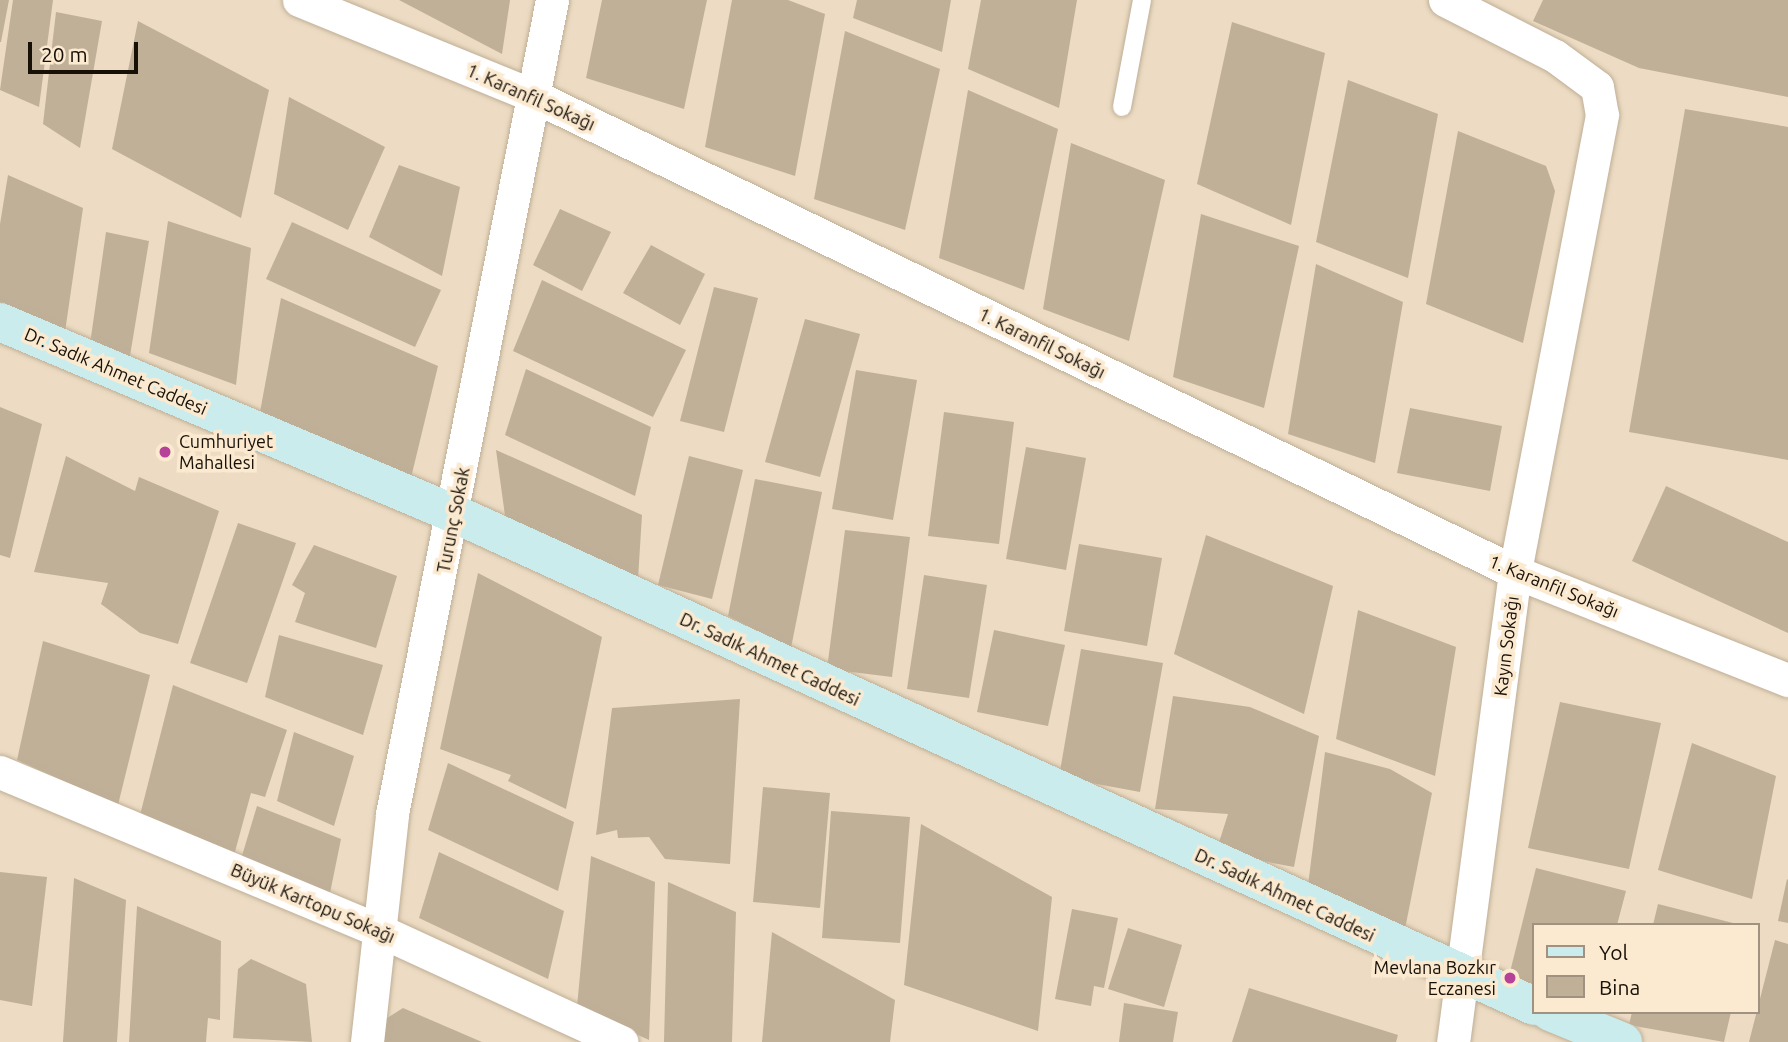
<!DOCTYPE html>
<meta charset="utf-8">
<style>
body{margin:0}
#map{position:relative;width:1788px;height:1042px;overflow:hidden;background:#eddcc3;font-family:Ubuntu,sans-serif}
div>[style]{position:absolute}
.building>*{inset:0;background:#c0b098}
.roads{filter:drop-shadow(0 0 2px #bfae96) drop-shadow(0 0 2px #bfae96)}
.lane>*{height:18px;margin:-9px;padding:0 9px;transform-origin:9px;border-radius:9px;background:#fff}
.street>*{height:33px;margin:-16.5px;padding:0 16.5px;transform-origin:16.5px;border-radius:16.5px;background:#fff}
.secondary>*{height:38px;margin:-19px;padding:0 19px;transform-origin:19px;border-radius:19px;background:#cbeced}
.dots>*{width:19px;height:19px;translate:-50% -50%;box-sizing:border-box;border:4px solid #fbe9d0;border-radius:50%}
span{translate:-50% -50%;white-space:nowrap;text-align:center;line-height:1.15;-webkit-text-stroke:7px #fbe9d0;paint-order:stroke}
.street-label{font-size:18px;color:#161007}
.poi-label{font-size:18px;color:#161007}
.left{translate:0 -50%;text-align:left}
.right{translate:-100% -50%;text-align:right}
.legend{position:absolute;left:1532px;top:923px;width:228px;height:91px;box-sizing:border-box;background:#fbe9d0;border:2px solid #9f9280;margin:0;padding:9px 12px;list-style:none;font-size:21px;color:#161007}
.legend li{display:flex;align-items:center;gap:14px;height:35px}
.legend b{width:35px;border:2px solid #9f9280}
.scale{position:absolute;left:28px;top:42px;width:110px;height:32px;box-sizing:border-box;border:4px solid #161007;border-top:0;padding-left:9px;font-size:21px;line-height:24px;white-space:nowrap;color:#161007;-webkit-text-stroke:5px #fbe9d0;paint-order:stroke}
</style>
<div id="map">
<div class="building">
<div style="clip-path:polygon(0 0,9px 0,1px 42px,0 42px)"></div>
<div style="clip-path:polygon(13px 0,53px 0,39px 107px,0 90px)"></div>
<div style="clip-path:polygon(399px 0,510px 0,502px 54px)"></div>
<div style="clip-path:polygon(602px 0,707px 0,684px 109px,586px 78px)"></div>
<div style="clip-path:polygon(732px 0,788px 0,825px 14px,795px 176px,705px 147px)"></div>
<div style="clip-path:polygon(857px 0,951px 0,942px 52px,853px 18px)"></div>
<div style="clip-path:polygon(981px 0,1077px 0,1059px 108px,968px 69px)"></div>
<div style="clip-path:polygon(1543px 0,1788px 0,1788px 97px,1639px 68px,1533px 21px)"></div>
<div style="clip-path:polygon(56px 12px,102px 21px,80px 148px,43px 124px)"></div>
<div style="clip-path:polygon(138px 21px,269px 90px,241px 218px,112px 149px)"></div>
<div style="clip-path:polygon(1232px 22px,1325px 53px,1291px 225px,1197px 184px)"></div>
<div style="clip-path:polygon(845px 31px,940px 69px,905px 230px,814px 199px)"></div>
<div style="clip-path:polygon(1348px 80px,1438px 114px,1408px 278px,1316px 242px)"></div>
<div style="clip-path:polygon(968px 90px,1058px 129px,1024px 290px,939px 258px)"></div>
<div style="clip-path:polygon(289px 97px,385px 147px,348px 230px,274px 194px)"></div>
<div style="clip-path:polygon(1685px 109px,1788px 127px,1788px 460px,1629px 432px)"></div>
<div style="clip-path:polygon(1458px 131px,1546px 166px,1555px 191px,1523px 343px,1426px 304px)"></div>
<div style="clip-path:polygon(1071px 143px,1165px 180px,1129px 341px,1043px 309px)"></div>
<div style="clip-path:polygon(399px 165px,460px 187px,442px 276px,369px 237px)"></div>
<div style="clip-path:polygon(8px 175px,83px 208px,65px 332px,0 312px,0 224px)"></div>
<div style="clip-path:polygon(560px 209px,611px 232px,582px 291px,533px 265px)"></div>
<div style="clip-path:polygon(1201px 214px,1299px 246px,1264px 408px,1173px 377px)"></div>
<div style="clip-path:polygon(168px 221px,251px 248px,236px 385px,149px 353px)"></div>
<div style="clip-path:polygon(292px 222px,441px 290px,415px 347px,266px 279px)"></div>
<div style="clip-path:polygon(106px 232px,149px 241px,128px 368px,90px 344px)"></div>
<div style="clip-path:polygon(651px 245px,705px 274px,680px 325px,623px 293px)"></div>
<div style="clip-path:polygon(1316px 264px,1403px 302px,1375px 463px,1288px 434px)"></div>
<div style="clip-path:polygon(542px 280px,686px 350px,653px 417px,513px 351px)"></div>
<div style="clip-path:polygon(714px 287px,758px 298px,724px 432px,680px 421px)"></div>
<div style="clip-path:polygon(281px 298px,438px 366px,410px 482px,260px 412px)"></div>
<div style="clip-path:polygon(805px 319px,860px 334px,820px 477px,765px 462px)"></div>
<div style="clip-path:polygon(526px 369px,651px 427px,635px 496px,505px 435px)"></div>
<div style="clip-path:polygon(856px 370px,917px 380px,893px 520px,832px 509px)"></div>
<div style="clip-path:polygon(0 407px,42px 424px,10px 558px,0 555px)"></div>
<div style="clip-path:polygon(1410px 408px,1502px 426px,1490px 491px,1397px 473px)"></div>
<div style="clip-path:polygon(944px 412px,1014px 422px,999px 544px,928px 536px)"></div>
<div style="clip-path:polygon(1026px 447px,1086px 458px,1066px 570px,1006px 559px)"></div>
<div style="clip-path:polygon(496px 450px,642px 515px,638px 579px,506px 523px)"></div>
<div style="clip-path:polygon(66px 456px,135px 491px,139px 477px,219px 511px,178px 644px,140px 633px,101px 604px,108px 583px,34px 572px)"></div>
<div style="clip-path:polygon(689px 456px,743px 470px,712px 599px,658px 585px)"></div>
<div style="clip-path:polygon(755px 479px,822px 492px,791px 648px,728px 616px)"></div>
<div style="clip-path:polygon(1666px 486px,1788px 542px,1788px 633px,1632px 561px)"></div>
<div style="clip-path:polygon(238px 523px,296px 543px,247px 683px,190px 663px)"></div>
<div style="clip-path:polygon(845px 530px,910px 537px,892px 677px,827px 669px)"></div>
<div style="clip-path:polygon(1206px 535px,1333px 586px,1304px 714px,1174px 654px)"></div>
<div style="clip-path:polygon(1079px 544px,1162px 558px,1147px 646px,1064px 631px)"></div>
<div style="clip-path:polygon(314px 545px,397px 576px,376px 648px,295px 622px,305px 593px,292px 585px)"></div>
<div style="clip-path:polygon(478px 573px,602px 637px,566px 809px,508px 781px,511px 775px,440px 749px)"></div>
<div style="clip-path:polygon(924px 575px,987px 585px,969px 698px,907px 689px)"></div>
<div style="clip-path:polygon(1358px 610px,1456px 647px,1435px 776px,1336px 739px)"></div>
<div style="clip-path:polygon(994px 630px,1065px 645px,1048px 726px,977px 712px)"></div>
<div style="clip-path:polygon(279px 635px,383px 665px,363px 735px,265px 697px)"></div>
<div style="clip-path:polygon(43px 641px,150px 675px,118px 805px,17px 760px)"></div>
<div style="clip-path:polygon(1081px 649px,1163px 663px,1140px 792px,1059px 777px)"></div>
<div style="clip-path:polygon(173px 685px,287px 730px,265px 797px,251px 793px,233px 859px,138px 823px)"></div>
<div style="clip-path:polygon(1173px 696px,1250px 707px,1319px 736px,1294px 867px,1216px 852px,1228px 814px,1155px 809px)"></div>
<div style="clip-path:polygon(740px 699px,730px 864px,665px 859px,649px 837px,618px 838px,617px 830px,596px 835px,612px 708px)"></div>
<div style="clip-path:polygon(1560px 702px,1661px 723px,1629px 869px,1528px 848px)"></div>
<div style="clip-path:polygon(294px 732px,354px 756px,334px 826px,277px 801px)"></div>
<div style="clip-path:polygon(1692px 743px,1776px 776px,1752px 899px,1658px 870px)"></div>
<div style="clip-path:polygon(1325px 752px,1390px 769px,1432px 793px,1405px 929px,1307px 893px)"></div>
<div style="clip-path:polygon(448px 763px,574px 822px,558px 891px,428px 830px)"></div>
<div style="clip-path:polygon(763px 787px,830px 793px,820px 908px,753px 902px)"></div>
<div style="clip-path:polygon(257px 806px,341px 839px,329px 898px,241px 859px)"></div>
<div style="clip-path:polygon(831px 811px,910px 817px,900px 943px,822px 938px)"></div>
<div style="clip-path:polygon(921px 824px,1052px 897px,1038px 1031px,904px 985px)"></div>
<div style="clip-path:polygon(439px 852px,564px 911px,548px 979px,419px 918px)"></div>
<div style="clip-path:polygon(591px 856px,655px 882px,649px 1040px,577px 1007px)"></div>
<div style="clip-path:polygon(1536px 868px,1626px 891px,1617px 925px,1534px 925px,1534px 995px,1506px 988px)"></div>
<div style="clip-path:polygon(0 872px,47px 877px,32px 1006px,0 1000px)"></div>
<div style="clip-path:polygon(74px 878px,126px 900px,117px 1042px,63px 1042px)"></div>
<div style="clip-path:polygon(1787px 879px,1788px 880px,1788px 923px,1778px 921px)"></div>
<div style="clip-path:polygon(668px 882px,736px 912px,732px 1042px,664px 1042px)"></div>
<div style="clip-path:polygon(1658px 904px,1737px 924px,1737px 925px,1653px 925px)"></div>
<div style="clip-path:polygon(137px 906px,221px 941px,220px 1020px,208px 1018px,206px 1042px,129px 1042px)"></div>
<div style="clip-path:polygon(1072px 909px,1118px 918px,1104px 988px,1094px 986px,1091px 1006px,1055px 999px)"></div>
<div style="clip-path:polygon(1128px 928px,1182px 945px,1164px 1007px,1108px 989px)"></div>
<div style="clip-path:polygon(772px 932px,895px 1000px,890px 1042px,762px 1042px)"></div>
<div style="clip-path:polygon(1775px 940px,1788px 944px,1788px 1042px,1749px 1042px)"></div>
<div style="clip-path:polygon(251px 959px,306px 984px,312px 1042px,233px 1038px,238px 969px)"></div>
<div style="clip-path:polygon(1249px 988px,1398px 1035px,1396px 1042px,1232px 1042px)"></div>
<div style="clip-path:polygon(1124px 1003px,1178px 1012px,1173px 1042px,1119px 1042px)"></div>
<div style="clip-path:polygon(403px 1008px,482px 1042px,381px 1042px,384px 1020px)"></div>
<div style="clip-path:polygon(1632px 1012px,1731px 1012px,1724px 1042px,1629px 1025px)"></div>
</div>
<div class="roads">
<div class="lane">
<div style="left:1122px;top:107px;width:109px;rotate:-79.4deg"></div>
</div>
<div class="street">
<div style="left:299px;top:0;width:254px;rotate:22.2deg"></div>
<div style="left:534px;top:96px;width:1090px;rotate:25.88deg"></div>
<div style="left:1515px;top:572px;width:294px;rotate:21.6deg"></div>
<div style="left:1445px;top:0;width:123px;rotate:27deg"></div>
<div style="left:1555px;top:56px;width:52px;rotate:36.4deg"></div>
<div style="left:1597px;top:87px;width:28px;rotate:80deg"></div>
<div style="left:1602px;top:115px;width:465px;rotate:100.8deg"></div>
<div style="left:1515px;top:572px;width:474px;rotate:97.5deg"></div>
<div style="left:0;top:772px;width:410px;rotate:22.7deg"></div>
<div style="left:378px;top:930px;width:268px;rotate:24.7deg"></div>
<div style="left:367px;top:1042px;width:229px;rotate:-83.7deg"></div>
<div style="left:392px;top:814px;width:830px;rotate:-78.88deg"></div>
</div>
<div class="secondary">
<div style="left:0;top:322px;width:494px;rotate:22.9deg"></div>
<div style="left:455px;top:514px;width:1186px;rotate:24.51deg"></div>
<div style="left:1550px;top:1012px;width:79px;rotate:22.3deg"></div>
</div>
</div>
<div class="dots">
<div style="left:165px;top:452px;background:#b64199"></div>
<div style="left:1510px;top:978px;background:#b64199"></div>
</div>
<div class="street-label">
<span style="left:531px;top:97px;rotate:24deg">1. Karanfil Sokağı</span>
<span style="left:1042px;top:343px;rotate:26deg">1. Karanfil Sokağı</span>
<span style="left:116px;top:371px;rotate:23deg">Dr. Sadık Ahmet Caddesi</span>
<span style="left:453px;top:520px;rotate:-79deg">Turunç Sokak</span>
<span style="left:1554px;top:586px;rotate:22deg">1. Karanfil Sokağı</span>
<span style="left:1506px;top:646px;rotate:-83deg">Kayın Sokağı</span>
<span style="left:770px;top:659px;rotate:25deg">Dr. Sadık Ahmet Caddesi</span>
<span style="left:1285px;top:895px;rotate:25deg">Dr. Sadık Ahmet Caddesi</span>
<span style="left:313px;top:903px;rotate:23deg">Büyük Kartopu Sokağı</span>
</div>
<div class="poi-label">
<span class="left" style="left:179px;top:452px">Cumhuriyet<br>Mahallesi</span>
<span class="right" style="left:1496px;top:978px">Mevlana Bozkır<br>Eczanesi</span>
</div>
<ul class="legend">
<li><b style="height:9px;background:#cbeced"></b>Yol</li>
<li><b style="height:19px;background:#c0b098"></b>Bina</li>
</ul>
<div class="scale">20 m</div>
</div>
